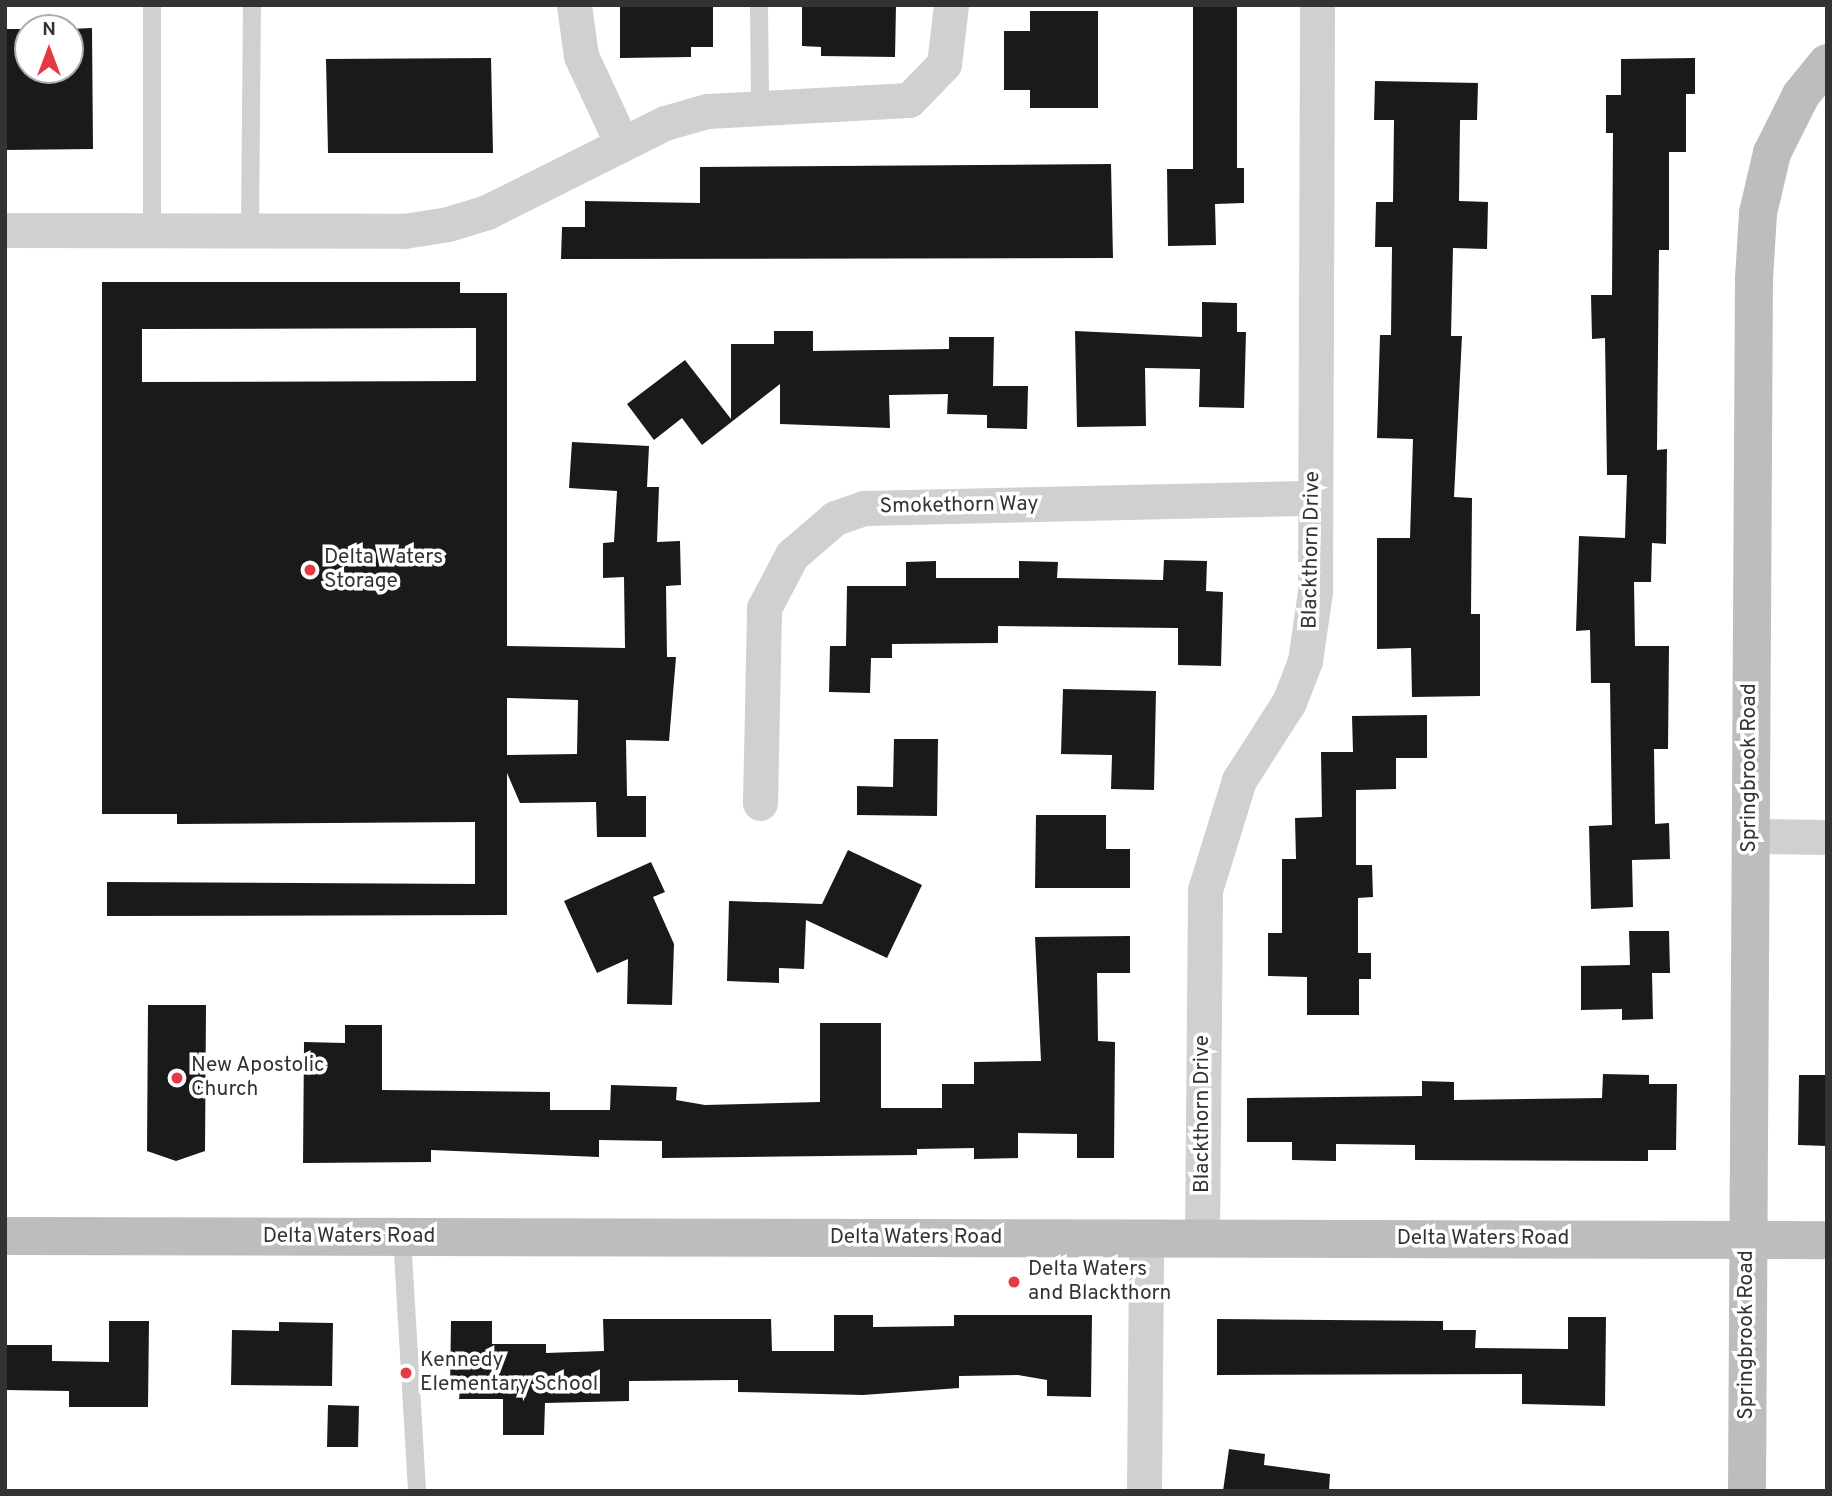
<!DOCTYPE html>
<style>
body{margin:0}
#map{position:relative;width:1832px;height:1496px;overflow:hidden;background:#fff;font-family:Overpass,sans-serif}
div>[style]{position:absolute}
.building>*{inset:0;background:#1a1a1a}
.lane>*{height:18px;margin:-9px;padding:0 9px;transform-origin:9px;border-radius:9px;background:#d0d0d0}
.street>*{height:35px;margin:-17.5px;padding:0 17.5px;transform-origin:17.5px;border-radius:17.5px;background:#d0d0d0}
.secondary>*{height:38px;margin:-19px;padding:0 19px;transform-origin:19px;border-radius:19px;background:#bdbdbd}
.dots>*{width:19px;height:19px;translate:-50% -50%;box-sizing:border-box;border:4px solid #fff;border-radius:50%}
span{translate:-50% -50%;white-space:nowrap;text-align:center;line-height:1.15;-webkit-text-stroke:7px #fff;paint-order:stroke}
.street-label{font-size:21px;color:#333}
.poi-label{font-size:21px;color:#333}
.left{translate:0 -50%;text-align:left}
.frame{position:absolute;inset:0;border:7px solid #333;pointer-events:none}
.north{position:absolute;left:14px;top:14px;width:70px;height:70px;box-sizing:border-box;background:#fff;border:2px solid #adadad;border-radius:50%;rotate:0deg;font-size:19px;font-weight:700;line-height:28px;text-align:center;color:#333}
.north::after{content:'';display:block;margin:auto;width:24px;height:32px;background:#e63946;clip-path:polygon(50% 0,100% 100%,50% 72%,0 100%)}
</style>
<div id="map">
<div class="building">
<div style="clip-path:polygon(620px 5px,713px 5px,713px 47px,691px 47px,691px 57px,620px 58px)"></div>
<div style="clip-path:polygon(802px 5px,896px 5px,895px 57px,821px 56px,821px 47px,802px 46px)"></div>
<div style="clip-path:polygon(1193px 5px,1237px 5px,1237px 168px,1244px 168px,1244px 203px,1215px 204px,1216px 245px,1168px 246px,1167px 169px,1193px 169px)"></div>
<div style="clip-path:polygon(1030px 11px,1098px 11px,1098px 108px,1030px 108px,1030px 90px,1004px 90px,1004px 31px,1030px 31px)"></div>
<div style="clip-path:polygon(92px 28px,93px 149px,5px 150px,5px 29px,28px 29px,28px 70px,70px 70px,70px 29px)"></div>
<div style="clip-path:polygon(491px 58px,493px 153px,328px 153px,326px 59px)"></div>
<div style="clip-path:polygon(1695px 58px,1695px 94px,1686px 94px,1686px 152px,1669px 152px,1669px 250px,1659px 250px,1657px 450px,1667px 449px,1666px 544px,1652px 543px,1651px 582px,1634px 582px,1635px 646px,1669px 646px,1668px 749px,1654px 749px,1655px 824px,1669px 823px,1670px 859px,1632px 860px,1633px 907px,1591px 909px,1589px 826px,1612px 825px,1610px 683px,1591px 683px,1590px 630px,1576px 631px,1579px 536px,1625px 538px,1627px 475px,1607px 475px,1605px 338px,1592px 339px,1591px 295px,1612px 295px,1613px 133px,1606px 133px,1606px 95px,1621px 95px,1621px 59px)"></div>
<div style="clip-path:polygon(1375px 81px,1478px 83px,1477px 120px,1460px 120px,1459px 201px,1488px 202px,1487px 249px,1453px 248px,1451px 336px,1462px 336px,1454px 497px,1472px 498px,1471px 614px,1480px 614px,1480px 696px,1412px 697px,1411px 648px,1377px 649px,1377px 538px,1410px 538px,1413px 439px,1377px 438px,1380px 335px,1391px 335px,1392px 247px,1375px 247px,1376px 202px,1393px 202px,1394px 120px,1374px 120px)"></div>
<div style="clip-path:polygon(1111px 164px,1113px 258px,561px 259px,562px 227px,585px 227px,585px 201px,700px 203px,700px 167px)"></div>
<div style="clip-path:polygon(evenodd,102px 282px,460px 282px,460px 293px,507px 293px,507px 646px,625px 648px,624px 577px,603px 578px,603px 543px,614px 542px,617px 491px,569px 488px,572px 442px,649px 446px,647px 487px,659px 487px,657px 542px,680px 541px,681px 585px,666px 586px,667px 657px,676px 657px,669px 741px,626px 740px,627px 796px,646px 796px,646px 837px,597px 837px,596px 802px,520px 803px,507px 773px,507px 915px,107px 916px,107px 882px,475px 884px,475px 822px,177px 824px,177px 814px,102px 814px,102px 282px,476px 328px,476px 381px,142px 382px,142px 329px,476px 328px,102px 282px,507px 698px,578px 700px,577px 754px,507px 755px,507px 698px)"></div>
<div style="clip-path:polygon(1202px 302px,1237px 303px,1237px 332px,1246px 332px,1244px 408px,1199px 407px,1200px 369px,1145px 368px,1146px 426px,1077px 427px,1075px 331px,1202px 337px)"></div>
<div style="clip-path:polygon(774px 331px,813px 331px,813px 351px,949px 349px,949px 337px,994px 337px,993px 386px,1028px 386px,1027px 429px,987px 428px,987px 415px,947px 414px,948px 394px,889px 395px,890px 428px,780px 424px,780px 384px,702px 445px,682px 418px,654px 440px,627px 404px,685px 360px,731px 419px,731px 344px,774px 344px)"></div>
<div style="clip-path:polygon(1164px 560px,1207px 561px,1206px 591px,1223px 592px,1221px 666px,1178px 665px,1178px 628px,998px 626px,998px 643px,892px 644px,892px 658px,871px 658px,870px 693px,829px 692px,830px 646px,846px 646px,847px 586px,906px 586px,906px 562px,936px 561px,936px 578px,1019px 578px,1019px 561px,1058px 562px,1057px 578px,1163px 580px)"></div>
<div style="clip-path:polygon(1063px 689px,1156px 691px,1154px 790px,1111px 789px,1112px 755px,1061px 754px)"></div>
<div style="clip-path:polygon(1427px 715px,1427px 758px,1396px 758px,1396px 789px,1356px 790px,1356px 865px,1372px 865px,1373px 897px,1358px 898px,1358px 953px,1371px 953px,1371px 979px,1359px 979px,1359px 1015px,1307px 1015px,1307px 977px,1268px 976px,1268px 933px,1282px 933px,1282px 859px,1296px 859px,1295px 818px,1322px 817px,1321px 752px,1353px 752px,1352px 716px)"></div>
<div style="clip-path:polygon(894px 739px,938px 739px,937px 816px,857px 815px,857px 786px,893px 787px)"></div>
<div style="clip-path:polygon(1036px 815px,1106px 815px,1106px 849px,1130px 849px,1130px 888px,1035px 888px)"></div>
<div style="clip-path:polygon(848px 850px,922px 885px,887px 958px,806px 920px,804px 969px,779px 968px,779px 983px,727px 981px,729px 901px,822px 904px)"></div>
<div style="clip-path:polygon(651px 862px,665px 892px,653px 897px,674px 944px,672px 1005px,627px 1004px,628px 959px,597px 973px,564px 901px)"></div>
<div style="clip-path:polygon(1629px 931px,1669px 931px,1670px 973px,1652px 973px,1653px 1019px,1622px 1020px,1622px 1009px,1581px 1010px,1581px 966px,1630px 965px)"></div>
<div style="clip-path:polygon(1130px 936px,1130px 973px,1097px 973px,1098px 1041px,1115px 1042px,1114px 1158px,1077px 1158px,1077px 1134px,1018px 1133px,1018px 1158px,974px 1159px,974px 1148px,917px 1149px,917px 1155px,662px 1158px,662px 1141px,599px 1140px,599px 1157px,431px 1150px,431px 1162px,303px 1163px,304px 1042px,345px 1043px,345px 1025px,382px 1025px,382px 1090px,550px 1092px,550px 1110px,610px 1110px,611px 1085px,677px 1087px,676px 1100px,705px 1105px,820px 1102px,820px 1023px,881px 1023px,881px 1108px,942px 1108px,942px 1084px,974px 1084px,974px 1062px,1041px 1061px,1035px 937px)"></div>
<div style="clip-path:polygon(148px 1005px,206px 1005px,205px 1151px,176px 1161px,147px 1151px)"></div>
<div style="clip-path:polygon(1603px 1074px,1649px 1075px,1649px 1084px,1677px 1084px,1676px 1150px,1648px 1150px,1648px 1161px,1415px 1160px,1415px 1145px,1336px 1144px,1336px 1161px,1292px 1160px,1292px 1142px,1247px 1142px,1247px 1098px,1422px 1096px,1422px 1081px,1454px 1082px,1454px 1100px,1602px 1098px)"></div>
<div style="clip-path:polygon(1799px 1075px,1827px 1075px,1827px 1146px,1798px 1145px)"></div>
<div style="clip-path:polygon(834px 1315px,873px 1315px,873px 1327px,954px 1326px,954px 1315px,1092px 1315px,1091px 1397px,1047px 1396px,1047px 1380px,1018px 1375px,959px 1376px,959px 1388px,863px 1395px,738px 1392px,738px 1380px,629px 1381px,629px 1401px,545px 1403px,544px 1435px,503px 1435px,503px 1399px,459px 1399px,460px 1390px,450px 1390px,451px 1321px,492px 1321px,492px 1344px,546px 1344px,546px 1353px,604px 1351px,603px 1319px,771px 1319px,772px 1351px,834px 1351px)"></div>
<div style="clip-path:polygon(1568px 1317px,1606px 1317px,1605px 1406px,1522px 1404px,1522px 1374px,1217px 1375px,1217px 1319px,1443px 1321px,1443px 1330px,1476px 1330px,1475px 1348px,1568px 1349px)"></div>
<div style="clip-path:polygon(109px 1321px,149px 1321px,148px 1407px,69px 1407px,69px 1391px,5px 1390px,5px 1345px,52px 1345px,52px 1361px,109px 1362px)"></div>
<div style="clip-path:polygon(279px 1322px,333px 1323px,332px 1386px,231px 1385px,232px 1330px,279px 1331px)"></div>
<div style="clip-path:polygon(328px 1405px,359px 1406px,358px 1447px,327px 1447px)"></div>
<div style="clip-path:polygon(1229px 1449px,1265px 1454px,1264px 1465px,1330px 1474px,1329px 1491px,1223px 1491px)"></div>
</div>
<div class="lane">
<div style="left:759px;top:5px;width:99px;rotate:89.4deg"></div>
<div style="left:250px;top:230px;width:225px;rotate:-89.5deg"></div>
<div style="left:152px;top:231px;width:226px;rotate:-90deg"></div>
<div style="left:402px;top:1237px;width:254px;rotate:86.6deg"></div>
</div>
<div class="street">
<div style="left:574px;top:5px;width:51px;rotate:82.2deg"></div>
<div style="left:581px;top:56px;width:97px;rotate:65deg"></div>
<div style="left:5px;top:230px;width:399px;rotate:0.1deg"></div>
<div style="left:404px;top:231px;width:45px;rotate:-9deg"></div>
<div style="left:448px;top:224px;width:41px;rotate:-17.1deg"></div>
<div style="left:487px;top:212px;width:199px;rotate:-26.6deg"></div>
<div style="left:665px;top:123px;width:44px;rotate:-15.9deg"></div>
<div style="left:707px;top:111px;width:202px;rotate:-3.1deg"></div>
<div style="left:909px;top:100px;width:50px;rotate:-45.8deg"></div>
<div style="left:944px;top:64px;width:59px;rotate:-83.2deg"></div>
<div style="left:760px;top:803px;width:195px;rotate:-88.8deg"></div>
<div style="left:764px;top:608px;width:60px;rotate:-62.2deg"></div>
<div style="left:792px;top:555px;width:57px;rotate:-40.7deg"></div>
<div style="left:835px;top:518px;width:31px;rotate:-19deg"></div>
<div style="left:864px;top:508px;width:450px;rotate:-1.3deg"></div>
<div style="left:1750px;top:836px;width:77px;rotate:0.7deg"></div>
<div style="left:1202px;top:1239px;width:349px;rotate:-89.5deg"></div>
<div style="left:1205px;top:890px;width:115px;rotate:-72.8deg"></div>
<div style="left:1239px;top:780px;width:93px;rotate:-57.3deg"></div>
<div style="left:1289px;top:702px;width:44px;rotate:-68.7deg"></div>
<div style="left:1305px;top:661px;width:70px;rotate:-81.8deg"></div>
<div style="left:1315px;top:592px;width:587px;rotate:-89.8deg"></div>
<div style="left:1144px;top:1491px;width:252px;rotate:-89.5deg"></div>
</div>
<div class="secondary">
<div style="left:5px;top:1236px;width:1822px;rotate:0.13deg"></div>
<div style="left:1747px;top:1491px;width:1212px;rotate:-89.67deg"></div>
<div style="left:1754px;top:279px;width:66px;rotate:-86.5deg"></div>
<div style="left:1758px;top:213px;width:62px;rotate:-76.9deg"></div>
<div style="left:1772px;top:153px;width:65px;rotate:-63.4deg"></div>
<div style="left:1801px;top:95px;width:41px;rotate:-50.9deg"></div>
</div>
<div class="dots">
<div style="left:310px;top:570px;background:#e63946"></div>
<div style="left:177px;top:1078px;background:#e63946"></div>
<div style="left:1014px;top:1282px;background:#e63946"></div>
<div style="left:406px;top:1373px;background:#e63946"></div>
</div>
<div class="street-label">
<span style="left:959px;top:506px;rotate:-1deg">Smokethorn Way</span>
<span style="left:1312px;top:550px;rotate:-89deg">Blackthorn Drive</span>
<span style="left:1750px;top:768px;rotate:-90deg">Springbrook Road</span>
<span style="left:1203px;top:1114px;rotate:-90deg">Blackthorn Drive</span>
<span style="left:349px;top:1237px">Delta Waters Road</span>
<span style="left:916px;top:1238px">Delta Waters Road</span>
<span style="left:1483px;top:1239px">Delta Waters Road</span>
<span style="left:1747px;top:1335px;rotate:-90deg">Springbrook Road</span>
</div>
<div class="poi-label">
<span class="left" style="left:324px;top:570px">Delta Waters<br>Storage</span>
<span class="left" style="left:191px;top:1078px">New Apostolic<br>Church</span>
<span class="left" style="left:1028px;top:1282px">Delta Waters<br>and Blackthorn</span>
<span class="left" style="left:420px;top:1373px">Kennedy<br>Elementary School</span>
</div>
<div class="frame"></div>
<div class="north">N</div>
</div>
